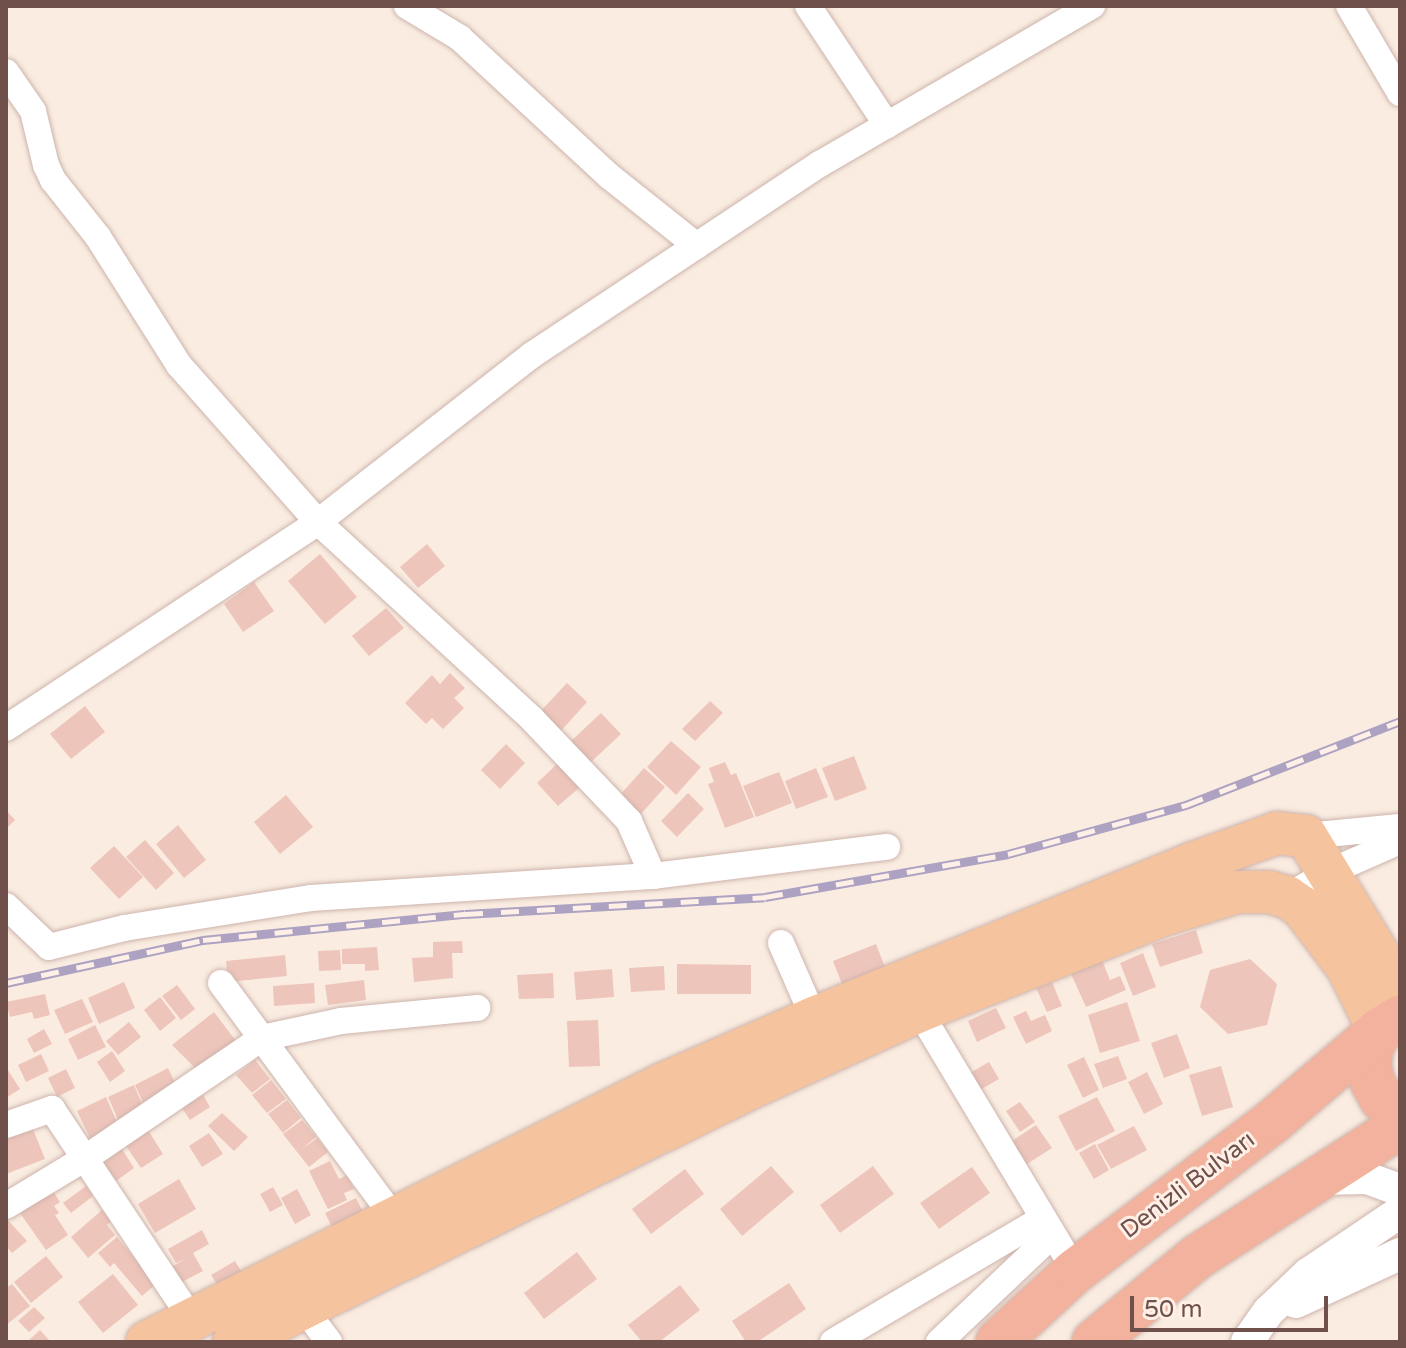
<!DOCTYPE html>
<meta charset="utf-8">
<style>
body{margin:0}
#map{position:relative;width:1406px;height:1348px;overflow:hidden;background:#faece1;font-family:"Varela Round",sans-serif}
div>[style]{position:absolute}
.building>*{inset:0;background:#eec5bb}
.roads{filter:drop-shadow(0 0 2px #cdb4ac) drop-shadow(0 0 2px #cdb4ac)}
.minor>*{height:26px;margin:-13px;padding:0 13px;transform-origin:13px;border-radius:13px;background:#fff}
.tertiary>*{height:32px;margin:-16px;padding:0 16px;transform-origin:16px;border-radius:16px;background:#fff}
.primary>*{height:42px;margin:-21px;padding:0 21px;transform-origin:21px;border-radius:21px;background:#f5c39e}
.trunk>*{height:44px;margin:-22px;padding:0 22px;transform-origin:22px;border-radius:22px;background:#f3b29d}
.rail>*{height:9px;margin-top:-4.5px;transform-origin:0;background:repeating-linear-gradient(90deg,#fef0e7 0 18px,#ada2c2 0 36px);box-sizing:border-box;border-block:2px solid #ada2c2}
span{translate:-50% -50%;white-space:nowrap;text-align:center;line-height:1.15;-webkit-text-stroke:6px #fef0e7;paint-order:stroke}
.street-label{font-size:24px;color:#70504a}
.frame{position:absolute;inset:0;border:8px solid #70504a;pointer-events:none}
.scale{position:absolute;left:1130px;top:1296px;width:198px;height:36px;box-sizing:border-box;border:4px solid #70504a;border-top:0;padding-left:10px;font-size:24px;line-height:28px;white-space:nowrap;color:#70504a;-webkit-text-stroke:6px #fef0e7;paint-order:stroke}
</style>
<div id="map">
<div class="building">
<div style="clip-path:polygon(427px 544px,445px 566px,418px 588px,400px 567px)"></div>
<div style="clip-path:polygon(320px 554px,357px 597px,325px 624px,288px 581px)"></div>
<div style="clip-path:polygon(254px 582px,274px 611px,243px 632px,224px 604px)"></div>
<div style="clip-path:polygon(386px 608px,404px 628px,369px 656px,352px 636px)"></div>
<div style="clip-path:polygon(450px 673px,465px 688px,454px 698px,464px 708px,443px 729px,432px 718px,426px 724px,405px 703px,432px 675px,440px 684px)"></div>
<div style="clip-path:polygon(567px 683px,587px 702px,560px 732px,539px 713px)"></div>
<div style="clip-path:polygon(710px 701px,723px 713px,695px 741px,682px 729px)"></div>
<div style="clip-path:polygon(85px 706px,105px 732px,71px 759px,50px 734px)"></div>
<div style="clip-path:polygon(601px 713px,621px 734px,590px 763px,570px 742px)"></div>
<div style="clip-path:polygon(671px 741px,701px 767px,676px 795px,647px 767px)"></div>
<div style="clip-path:polygon(506px 744px,525px 763px,500px 789px,481px 770px)"></div>
<div style="clip-path:polygon(854px 756px,867px 789px,835px 801px,822px 768px)"></div>
<div style="clip-path:polygon(725px 762px,731px 775px,736px 773px,754px 817px,725px 828px,708px 784px,714px 782px,709px 768px)"></div>
<div style="clip-path:polygon(557px 764px,579px 788px,558px 806px,537px 783px)"></div>
<div style="clip-path:polygon(644px 768px,665px 787px,641px 814px,620px 795px)"></div>
<div style="clip-path:polygon(816px 768px,828px 797px,796px 809px,785px 781px)"></div>
<div style="clip-path:polygon(779px 772px,792px 803px,756px 817px,743px 786px)"></div>
<div style="clip-path:polygon(688px 793px,704px 809px,677px 837px,661px 821px)"></div>
<div style="clip-path:polygon(286px 795px,313px 827px,280px 854px,254px 822px)"></div>
<div style="clip-path:polygon(6px 810px,15px 820px,6px 829px)"></div>
<div style="clip-path:polygon(178px 825px,206px 860px,184px 878px,156px 844px)"></div>
<div style="clip-path:polygon(145px 840px,174px 873px,156px 890px,126px 857px)"></div>
<div style="clip-path:polygon(114px 846px,143px 877px,119px 899px,90px 868px)"></div>
<div style="clip-path:polygon(1196px 930px,1203px 953px,1160px 967px,1152px 944px)"></div>
<div style="clip-path:polygon(462px 941px,463px 953px,452px 953px,453px 978px,414px 982px,412px 958px,433px 957px,433px 942px)"></div>
<div style="clip-path:polygon(876px 944px,887px 972px,844px 989px,833px 961px)"></div>
<div style="clip-path:polygon(377px 947px,379px 970px,365px 971px,365px 964px,342px 964px,342px 949px)"></div>
<div style="clip-path:polygon(340px 950px,341px 970px,319px 971px,318px 951px)"></div>
<div style="clip-path:polygon(1143px 953px,1156px 987px,1133px 996px,1120px 963px)"></div>
<div style="clip-path:polygon(285px 955px,287px 976px,228px 982px,226px 961px)"></div>
<div style="clip-path:polygon(1250px 959px,1277px 984px,1267px 1025px,1228px 1034px,1200px 1007px,1210px 970px)"></div>
<div style="clip-path:polygon(1102px 960px,1110px 980px,1120px 976px,1126px 990px,1086px 1007px,1071px 974px)"></div>
<div style="clip-path:polygon(677px 964px,751px 965px,751px 994px,677px 994px)"></div>
<div style="clip-path:polygon(664px 966px,665px 990px,631px 992px,629px 968px)"></div>
<div style="clip-path:polygon(612px 969px,614px 997px,576px 1000px,574px 972px)"></div>
<div style="clip-path:polygon(553px 973px,554px 998px,519px 999px,517px 975px)"></div>
<div style="clip-path:polygon(364px 980px,366px 1000px,328px 1005px,325px 985px)"></div>
<div style="clip-path:polygon(124px 982px,135px 1008px,99px 1024px,88px 998px)"></div>
<div style="clip-path:polygon(1052px 982px,1062px 1006px,1047px 1012px,1036px 988px)"></div>
<div style="clip-path:polygon(314px 983px,315px 1003px,274px 1006px,273px 986px)"></div>
<div style="clip-path:polygon(177px 985px,195px 1009px,181px 1020px,162px 996px)"></div>
<div style="clip-path:polygon(45px 994px,50px 1015px,34px 1019px,32px 1012px,10px 1017px,6px 1002px)"></div>
<div style="clip-path:polygon(160px 997px,176px 1018px,160px 1031px,144px 1010px)"></div>
<div style="clip-path:polygon(82px 999px,93px 1022px,65px 1034px,54px 1010px)"></div>
<div style="clip-path:polygon(1127px 1002px,1140px 1041px,1100px 1053px,1088px 1015px)"></div>
<div style="clip-path:polygon(996px 1008px,1006px 1028px,977px 1042px,968px 1021px)"></div>
<div style="clip-path:polygon(1026px 1011px,1031px 1021px,1045px 1015px,1052px 1031px,1026px 1044px,1013px 1017px)"></div>
<div style="clip-path:polygon(214px 1012px,236px 1041px,197px 1070px,172px 1045px)"></div>
<div style="clip-path:polygon(598px 1020px,600px 1066px,569px 1067px,567px 1021px)"></div>
<div style="clip-path:polygon(129px 1022px,141px 1037px,118px 1055px,106px 1041px)"></div>
<div style="clip-path:polygon(95px 1025px,106px 1047px,78px 1060px,68px 1039px)"></div>
<div style="clip-path:polygon(44px 1029px,52px 1044px,34px 1053px,27px 1039px)"></div>
<div style="clip-path:polygon(1177px 1034px,1190px 1068px,1164px 1078px,1151px 1043px)"></div>
<div style="clip-path:polygon(112px 1051px,125px 1071px,110px 1082px,97px 1062px)"></div>
<div style="clip-path:polygon(41px 1054px,49px 1071px,26px 1082px,18px 1065px)"></div>
<div style="clip-path:polygon(1118px 1056px,1127px 1079px,1103px 1088px,1094px 1064px)"></div>
<div style="clip-path:polygon(1084px 1057px,1099px 1090px,1083px 1098px,1067px 1065px)"></div>
<div style="clip-path:polygon(255px 1060px,270px 1079px,252px 1093px,236px 1075px)"></div>
<div style="clip-path:polygon(989px 1062px,999px 1079px,980px 1090px,970px 1073px)"></div>
<div style="clip-path:polygon(1221px 1066px,1233px 1107px,1202px 1116px,1189px 1075px)"></div>
<div style="clip-path:polygon(6px 1067px,20px 1089px,6px 1098px)"></div>
<div style="clip-path:polygon(168px 1068px,177px 1087px,143px 1103px,135px 1085px)"></div>
<div style="clip-path:polygon(66px 1069px,75px 1088px,57px 1097px,48px 1078px)"></div>
<div style="clip-path:polygon(1147px 1072px,1163px 1104px,1144px 1114px,1128px 1082px)"></div>
<div style="clip-path:polygon(271px 1080px,286px 1099px,267px 1113px,252px 1095px)"></div>
<div style="clip-path:polygon(134px 1085px,146px 1113px,120px 1124px,108px 1097px)"></div>
<div style="clip-path:polygon(203px 1095px,210px 1107px,190px 1120px,182px 1108px)"></div>
<div style="clip-path:polygon(106px 1097px,120px 1129px,92px 1142px,77px 1111px)"></div>
<div style="clip-path:polygon(1097px 1097px,1115px 1131px,1076px 1151px,1058px 1116px)"></div>
<div style="clip-path:polygon(287px 1100px,301px 1118px,283px 1133px,268px 1114px)"></div>
<div style="clip-path:polygon(1020px 1102px,1035px 1122px,1020px 1132px,1006px 1111px)"></div>
<div style="clip-path:polygon(222px 1113px,248px 1137px,234px 1151px,208px 1126px)"></div>
<div style="clip-path:polygon(302px 1120px,316px 1137px,302px 1149px,317px 1138px,328px 1152px,309px 1167px,283px 1134px)"></div>
<div style="clip-path:polygon(1036px 1125px,1052px 1148px,1027px 1164px,1012px 1141px)"></div>
<div style="clip-path:polygon(1134px 1126px,1147px 1150px,1111px 1169px,1097px 1145px)"></div>
<div style="clip-path:polygon(32px 1127px,45px 1159px,6px 1174px,6px 1138px)"></div>
<div style="clip-path:polygon(148px 1130px,163px 1154px,141px 1168px,126px 1146px)"></div>
<div style="clip-path:polygon(209px 1133px,223px 1154px,202px 1167px,189px 1146px)"></div>
<div style="clip-path:polygon(1095px 1144px,1109px 1170px,1094px 1179px,1079px 1153px)"></div>
<div style="clip-path:polygon(122px 1149px,134px 1168px,116px 1181px,103px 1163px)"></div>
<div style="clip-path:polygon(330px 1161px,339px 1179px,347px 1175px,354px 1189px,344px 1193px,347px 1200px,328px 1209px,309px 1171px)"></div>
<div style="clip-path:polygon(771px 1166px,794px 1192px,742px 1236px,720px 1209px)"></div>
<div style="clip-path:polygon(873px 1166px,894px 1194px,840px 1233px,820px 1205px)"></div>
<div style="clip-path:polygon(972px 1167px,990px 1193px,939px 1229px,920px 1203px)"></div>
<div style="clip-path:polygon(685px 1169px,704px 1194px,651px 1234px,632px 1209px)"></div>
<div style="clip-path:polygon(179px 1179px,196px 1209px,155px 1233px,138px 1204px)"></div>
<div style="clip-path:polygon(86px 1186px,93px 1196px,71px 1213px,63px 1203px)"></div>
<div style="clip-path:polygon(273px 1187px,283px 1205px,270px 1212px,260px 1194px)"></div>
<div style="clip-path:polygon(297px 1189px,311px 1215px,295px 1224px,281px 1198px)"></div>
<div style="clip-path:polygon(53px 1191px,60px 1202px,54px 1206px,59px 1213px,55px 1215px,68px 1235px,46px 1250px,20px 1213px)"></div>
<div style="clip-path:polygon(356px 1198px,364px 1214px,333px 1229px,325px 1213px)"></div>
<div style="clip-path:polygon(102px 1210px,111px 1221px,107px 1225px,115px 1235px,88px 1258px,71px 1237px)"></div>
<div style="clip-path:polygon(6px 1218px,27px 1241px,12px 1253px,6px 1246px)"></div>
<div style="clip-path:polygon(202px 1230px,209px 1244px,193px 1253px,203px 1271px,182px 1282px,173px 1266px,185px 1259px,176px 1263px,168px 1249px)"></div>
<div style="clip-path:polygon(117px 1237px,156px 1284px,142px 1296px,114px 1263px,110px 1267px,98px 1253px)"></div>
<div style="clip-path:polygon(577px 1252px,597px 1279px,544px 1319px,524px 1293px)"></div>
<div style="clip-path:polygon(46px 1256px,63px 1277px,31px 1303px,14px 1282px)"></div>
<div style="clip-path:polygon(235px 1261px,244px 1276px,221px 1290px,211px 1275px)"></div>
<div style="clip-path:polygon(113px 1274px,138px 1305px,103px 1333px,78px 1302px)"></div>
<div style="clip-path:polygon(789px 1283px,806px 1309px,757px 1342px,746px 1342px,732px 1321px)"></div>
<div style="clip-path:polygon(12px 1284px,30px 1306px,6px 1325px,6px 1288px)"></div>
<div style="clip-path:polygon(680px 1285px,700px 1310px,659px 1342px,642px 1342px,628px 1325px)"></div>
<div style="clip-path:polygon(34px 1307px,45px 1318px,29px 1332px,18px 1321px)"></div>
<div style="clip-path:polygon(40px 1330px,51px 1342px,27px 1342px)"></div>
</div>
<div class="roads">
<div class="minor">
<div style="left:407px;top:6px;width:62px;rotate:31.1deg"></div>
<div style="left:460px;top:38px;width:203px;rotate:42.8deg"></div>
<div style="left:609px;top:176px;width:112px;rotate:38.5deg"></div>
<div style="left:808px;top:6px;width:143px;rotate:56.4deg"></div>
<div style="left:1349px;top:6px;width:101px;rotate:59.6deg"></div>
<div style="left:6px;top:72px;width:47px;rotate:55.3deg"></div>
<div style="left:33px;top:111px;width:56px;rotate:76.5deg"></div>
<div style="left:46px;top:165px;width:17px;rotate:65deg"></div>
<div style="left:53px;top:180px;width:73px;rotate:51.7deg"></div>
<div style="left:98px;top:237px;width:151px;rotate:57.7deg"></div>
<div style="left:179px;top:365px;width:210px;rotate:48.5deg"></div>
<div style="left:318px;top:522px;width:291px;rotate:42.6deg"></div>
<div style="left:532px;top:719px;width:141px;rotate:46.4deg"></div>
<div style="left:629px;top:821px;width:60px;rotate:66.4deg"></div>
<div style="left:6px;top:728px;width:374px;rotate:-33.4deg"></div>
<div style="left:318px;top:522px;width:271px;rotate:-38deg"></div>
<div style="left:532px;top:355px;width:346px;rotate:-33.6deg"></div>
<div style="left:820px;top:164px;width:315px;rotate:-30.2deg"></div>
<div style="left:1306px;top:836px;width:94px;rotate:-5.5deg"></div>
<div style="left:1287px;top:897px;width:47px;rotate:-31deg"></div>
<div style="left:1327px;top:873px;width:80px;rotate:-23.7deg"></div>
<div style="left:6px;top:906px;width:59px;rotate:43.6deg"></div>
<div style="left:49px;top:947px;width:77px;rotate:-14.2deg"></div>
<div style="left:124px;top:928px;width:190px;rotate:-9.1deg"></div>
<div style="left:312px;top:898px;width:342px;rotate:-3.7deg"></div>
<div style="left:653px;top:876px;width:236px;rotate:-7.1deg"></div>
<div style="left:781px;top:943px;width:82px;rotate:66.3deg"></div>
<div style="left:221px;top:983px;width:295px;rotate:53.6deg"></div>
<div style="left:919px;top:1011px;width:303px;rotate:59deg"></div>
<div style="left:6px;top:1125px;width:49px;rotate:-19.2deg"></div>
<div style="left:52px;top:1109px;width:253px;rotate:56.4deg"></div>
<div style="left:6px;top:1206px;width:95px;rotate:-31.2deg"></div>
<div style="left:87px;top:1157px;width:212px;rotate:-34.2deg"></div>
<div style="left:262px;top:1038px;width:81px;rotate:-12.1deg"></div>
<div style="left:341px;top:1021px;width:137px;rotate:-5.5deg"></div>
<div style="left:305px;top:1310px;width:40px;rotate:53deg"></div>
<div style="left:833px;top:1342px;width:243px;rotate:-30.5deg"></div>
<div style="left:939px;top:1342px;width:156px;rotate:-43.4deg"></div>
</div>
<div class="tertiary">
<div style="left:1318px;top:1179px;width:49px;rotate:-1.2deg"></div>
<div style="left:1367px;top:1178px;width:35px;rotate:20deg"></div>
<div style="left:1296px;top:1302px;width:115px;rotate:-24.8deg"></div>
<div style="left:1247px;top:1342px;width:38px;rotate:-55deg"></div>
<div style="left:1269px;top:1311px;width:54px;rotate:-43.5deg"></div>
<div style="left:1308px;top:1274px;width:111px;rotate:-34deg"></div>
</div>
<div class="primary">
<div style="left:147px;top:1342px;width:577px;rotate:-26.57deg"></div>
<div style="left:663px;top:1084px;width:165px;rotate:-23.6deg"></div>
<div style="left:814px;top:1018px;width:407px;rotate:-22.2deg"></div>
<div style="left:1191px;top:864px;width:91px;rotate:-19.8deg"></div>
<div style="left:1277px;top:833px;width:29px;rotate:6deg"></div>
<div style="left:1306px;top:836px;width:180px;rotate:58.6deg"></div>
<div style="left:234px;top:1342px;width:571px;rotate:-26.21deg"></div>
<div style="left:746px;top:1090px;width:190px;rotate:-24.5deg"></div>
<div style="left:919px;top:1011px;width:259px;rotate:-21.5deg"></div>
<div style="left:1160px;top:916px;width:81px;rotate:-17.3deg"></div>
<div style="left:1237px;top:892px;width:32px"></div>
<div style="left:1269px;top:892px;width:19px;rotate:16deg"></div>
<div style="left:1287px;top:897px;width:18px;rotate:34deg"></div>
<div style="left:1302px;top:907px;width:76px;rotate:53deg"></div>
<div style="left:1348px;top:968px;width:70px;rotate:63.8deg"></div>
</div>
<div class="trunk">
<div style="left:1379px;top:1031px;width:19px;rotate:115deg"></div>
<div style="left:1371px;top:1048px;width:18px;rotate:96deg"></div>
<div style="left:1369px;top:1066px;width:17px;rotate:77deg"></div>
<div style="left:1373px;top:1083px;width:18px;rotate:61deg"></div>
<div style="left:1382px;top:1099px;width:22px;rotate:36deg"></div>
<div style="left:998px;top:1342px;width:105px;rotate:-42.7deg"></div>
<div style="left:1075px;top:1271px;width:247px;rotate:-37.1deg"></div>
<div style="left:1272px;top:1122px;width:140px;rotate:-40.4deg"></div>
<div style="left:1379px;top:1031px;width:25px;rotate:-32deg"></div>
<div style="left:1094px;top:1342px;width:134px;rotate:-39.5deg"></div>
<div style="left:1197px;top:1257px;width:242px;rotate:-32.8deg"></div>
</div>
</div>
<div class="rail">
<div style="left:6px;top:983px;width:202px;rotate:-12.3deg"></div>
<div style="left:203px;top:940px;width:263px;rotate:-5.7deg"></div>
<div style="left:465px;top:914px;width:300px;rotate:-3.2deg"></div>
<div style="left:765px;top:897px;width:247px;rotate:-10deg"></div>
<div style="left:1008px;top:854px;width:185px;rotate:-15.4deg"></div>
<div style="left:1186px;top:805px;width:230px;rotate:-21.4deg"></div>
</div>
<div class="street-label">
<span style="left:1188px;top:1185px;rotate:-37deg">Denizli Bulvarı</span>
</div>
<div class="frame"></div>
<div class="scale">50 m</div>
</div>
